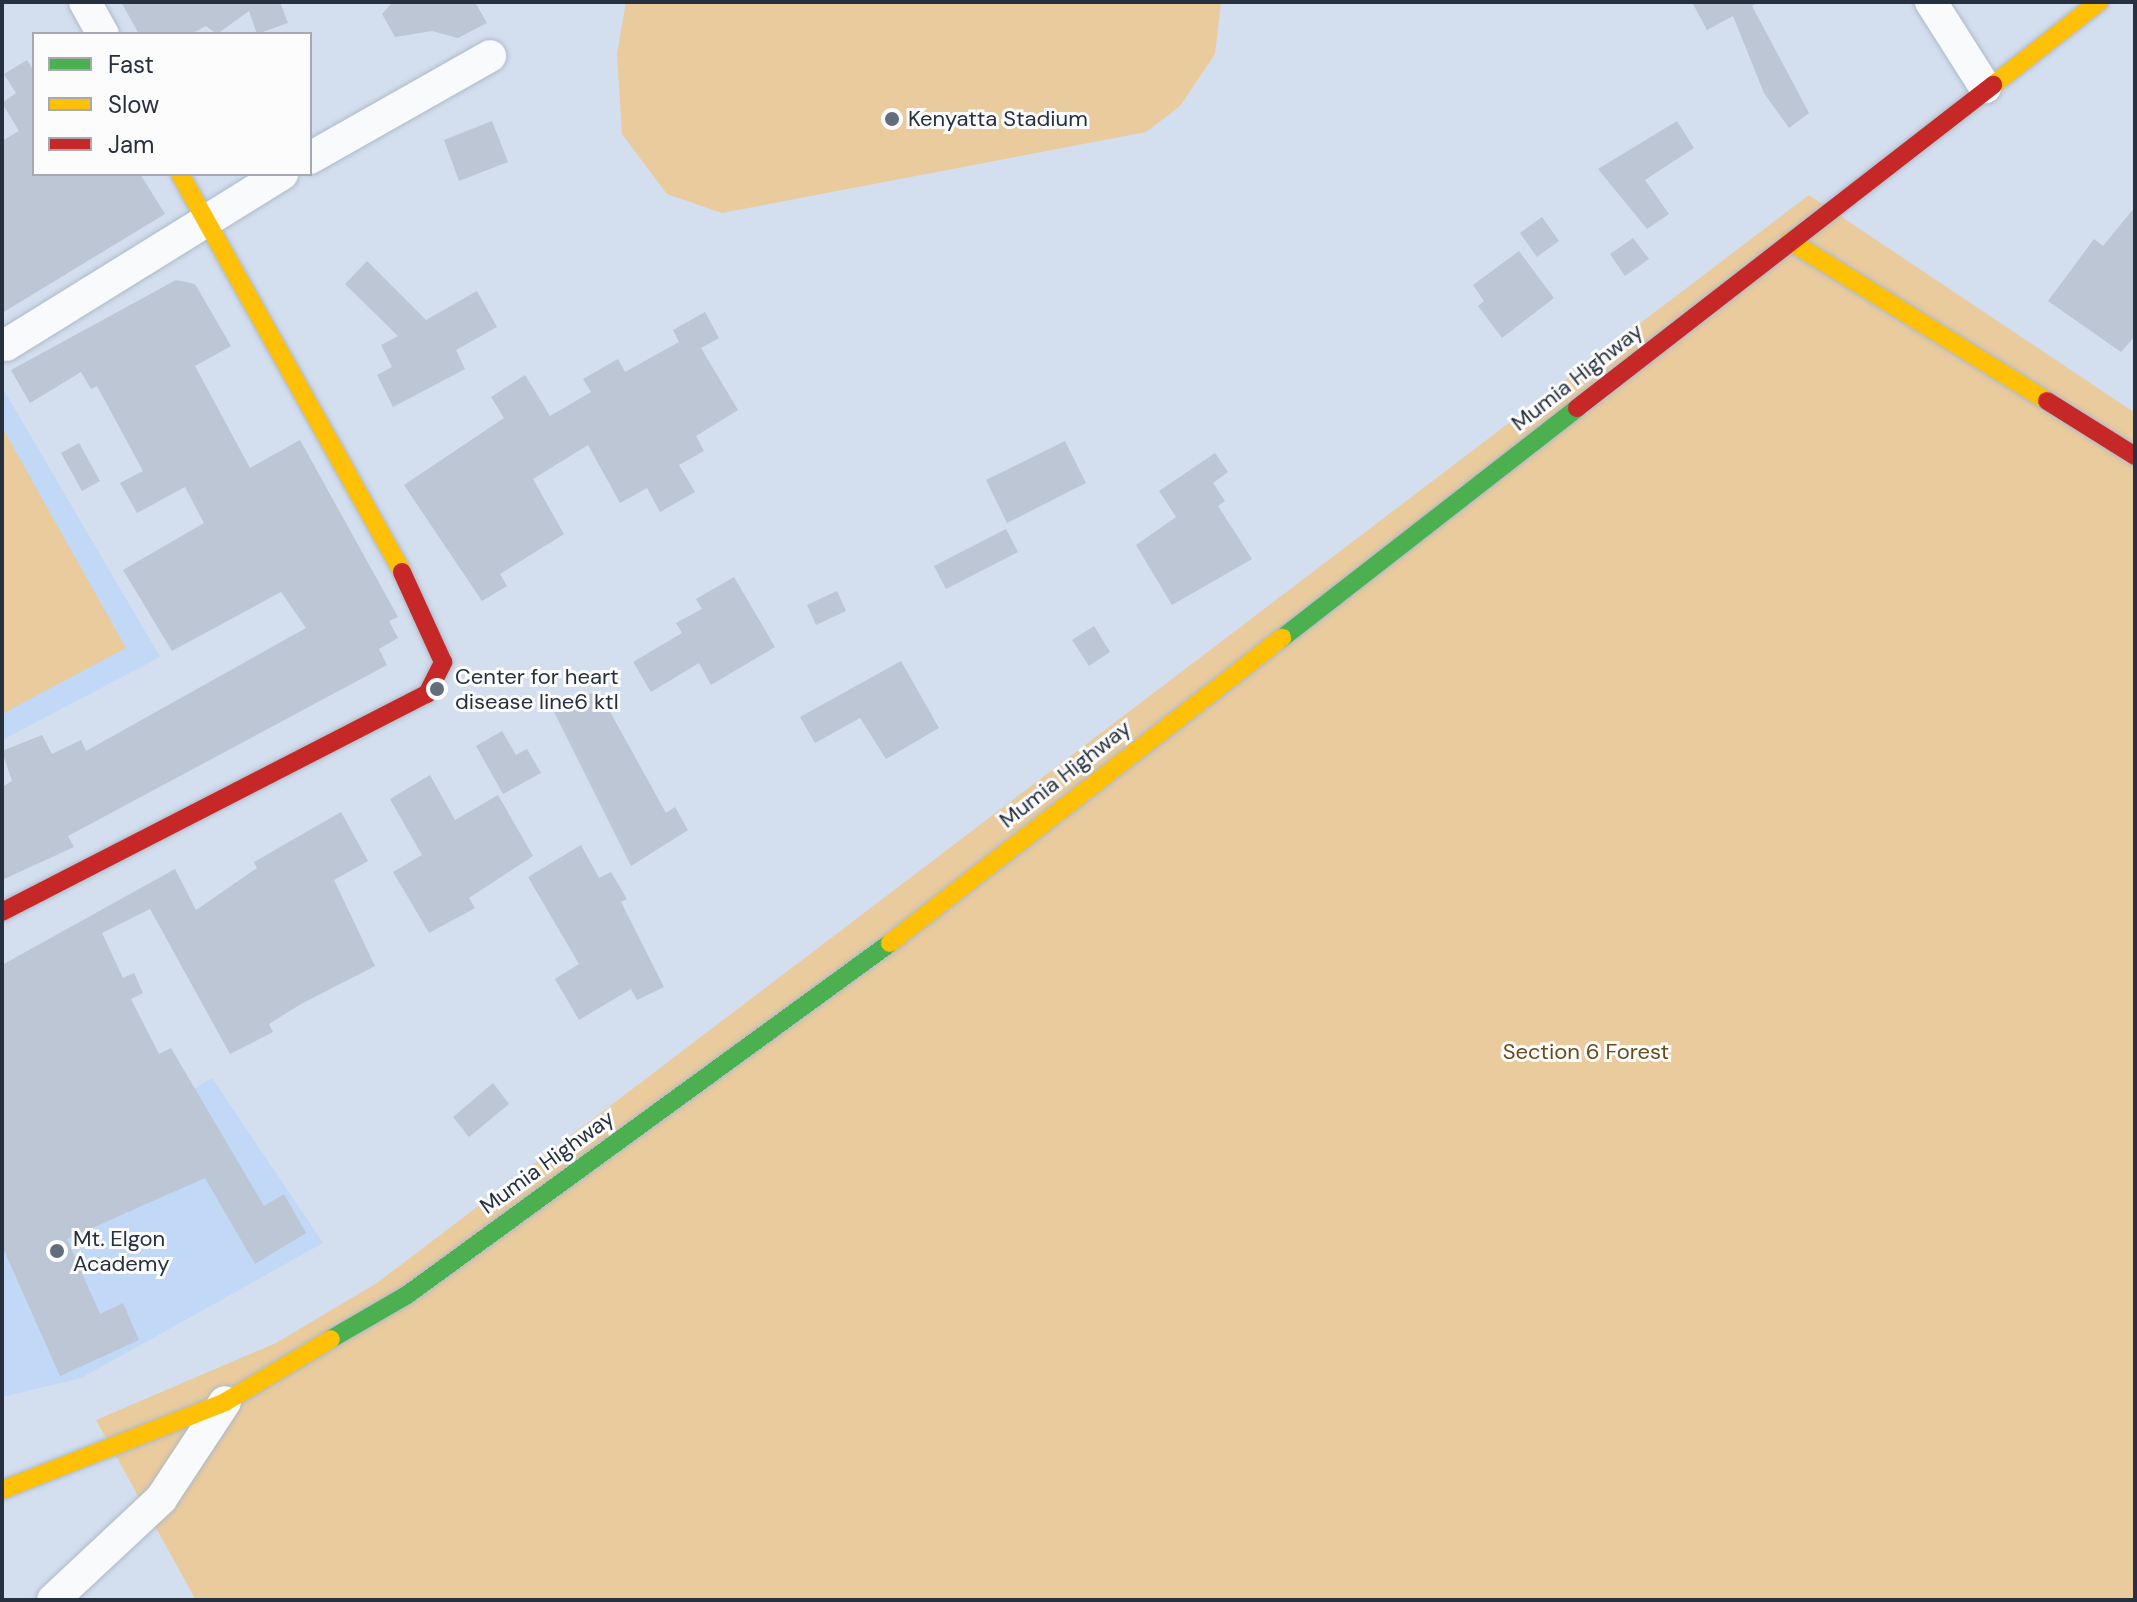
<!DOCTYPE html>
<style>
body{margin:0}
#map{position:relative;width:2137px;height:1602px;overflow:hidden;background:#d3deee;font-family:"DM Sans",sans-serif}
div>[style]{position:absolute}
.built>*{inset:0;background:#c1d8f6}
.green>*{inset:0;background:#e9cb9d}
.building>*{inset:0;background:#bcc6d4}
.roads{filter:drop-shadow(0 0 2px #afb9c6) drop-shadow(0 0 2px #afb9c6)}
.street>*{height:32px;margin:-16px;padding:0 16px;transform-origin:16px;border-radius:16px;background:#f8fafc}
.fast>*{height:18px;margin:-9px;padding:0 9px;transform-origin:9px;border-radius:9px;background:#4caf50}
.slow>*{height:18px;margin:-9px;padding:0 9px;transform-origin:9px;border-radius:9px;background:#ffc107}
.jam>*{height:18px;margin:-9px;padding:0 9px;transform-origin:9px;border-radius:9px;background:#c62828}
.dots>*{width:22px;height:22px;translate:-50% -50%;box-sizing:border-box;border:4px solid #fcfcfc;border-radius:50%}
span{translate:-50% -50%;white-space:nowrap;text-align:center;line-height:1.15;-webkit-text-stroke:6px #fcfcfc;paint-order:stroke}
.poi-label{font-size:22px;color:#26303e}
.left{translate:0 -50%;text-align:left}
.street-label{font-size:22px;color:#26303e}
.park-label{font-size:22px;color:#6a4a18}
.frame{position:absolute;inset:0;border:4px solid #26303e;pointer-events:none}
.legend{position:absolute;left:32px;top:32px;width:280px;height:144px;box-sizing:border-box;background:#fcfcfc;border:2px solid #a6aab0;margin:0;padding:10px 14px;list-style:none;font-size:24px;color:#26303e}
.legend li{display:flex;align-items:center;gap:16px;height:40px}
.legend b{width:40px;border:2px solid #a6aab0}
</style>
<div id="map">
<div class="built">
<div style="clip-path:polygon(2px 387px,160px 657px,2px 740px)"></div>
<div style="clip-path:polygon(212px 1078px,323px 1243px,81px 1378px,2px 1397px,2px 1206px)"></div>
</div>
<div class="green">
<div style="clip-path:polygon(626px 2px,1221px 2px,1215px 54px,1180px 106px,1146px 132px,722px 213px,667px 194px,622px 134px,617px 54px)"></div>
<div style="clip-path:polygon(1809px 195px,2135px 413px,2135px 1600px,196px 1600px,96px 1420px,276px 1343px,377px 1283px)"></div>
<div style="clip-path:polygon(2px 427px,126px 648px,2px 714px)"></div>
</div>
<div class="building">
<div style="clip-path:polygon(121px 2px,280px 2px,288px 23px,257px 34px,249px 11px,217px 34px,206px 26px,191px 34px,139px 34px)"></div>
<div style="clip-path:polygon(393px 2px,475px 2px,487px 23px,458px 38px,432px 31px,395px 37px,382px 14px)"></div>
<div style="clip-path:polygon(1692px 2px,1759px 2px,1752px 6px,1809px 113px,1789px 128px,1764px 93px,1733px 16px,1707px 30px)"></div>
<div style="clip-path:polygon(27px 60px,34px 71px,34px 174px,140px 174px,165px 214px,2px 313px,2px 141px,19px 131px,2px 103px,16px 93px,4px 74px)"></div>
<div style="clip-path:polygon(492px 121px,508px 162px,459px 181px,444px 140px)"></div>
<div style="clip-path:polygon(1677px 121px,1694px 148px,1645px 180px,1669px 214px,1647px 229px,1598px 169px)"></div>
<div style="clip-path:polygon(2135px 207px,2135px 336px,2121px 352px,2048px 301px,2094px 239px,2103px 246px)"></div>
<div style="clip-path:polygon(1542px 217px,1559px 241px,1537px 257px,1520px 233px)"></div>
<div style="clip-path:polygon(1633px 238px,1649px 259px,1625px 276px,1610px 254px)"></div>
<div style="clip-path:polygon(1519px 251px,1554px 298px,1502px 338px,1478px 306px,1484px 301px,1473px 285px)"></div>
<div style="clip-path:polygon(367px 261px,426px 320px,477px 291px,497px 327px,456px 350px,465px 369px,393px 407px,377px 375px,392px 367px,381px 345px,398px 336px,345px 284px)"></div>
<div style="clip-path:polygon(176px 280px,195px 284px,231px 346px,195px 366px,250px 468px,300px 440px,398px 617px,389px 621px,398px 638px,379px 649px,387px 665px,68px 836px,74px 847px,2px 880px,2px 787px,12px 781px,2px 751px,42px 735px,52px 754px,81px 740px,86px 751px,306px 628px,281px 592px,172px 651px,123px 570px,204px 523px,185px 487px,137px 513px,120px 483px,143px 471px,97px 386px,91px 389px,81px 372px,30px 403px,11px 370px)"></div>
<div style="clip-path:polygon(705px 312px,719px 338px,701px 348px,738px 410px,696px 436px,704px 451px,679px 465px,695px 492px,660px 512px,647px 488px,620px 503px,588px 445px,533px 479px,564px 534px,500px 574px,507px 586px,482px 601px,404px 485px,504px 418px,491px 397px,525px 375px,550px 416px,591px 392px,583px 379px,618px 359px,625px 372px,679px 342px,673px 330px)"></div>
<div style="clip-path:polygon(1065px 441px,1086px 483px,1007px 523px,986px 480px)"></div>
<div style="clip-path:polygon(79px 443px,100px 481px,82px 491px,61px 453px)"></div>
<div style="clip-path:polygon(1215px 453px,1228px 472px,1213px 483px,1225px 501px,1218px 506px,1252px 559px,1172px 605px,1136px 545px,1176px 517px,1159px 491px)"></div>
<div style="clip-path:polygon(1006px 529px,1018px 552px,946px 589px,934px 566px)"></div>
<div style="clip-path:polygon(734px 577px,775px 647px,711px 685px,699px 663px,651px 692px,633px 662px,682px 633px,676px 623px,702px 609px,696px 599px)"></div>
<div style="clip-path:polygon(837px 591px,846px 611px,816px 625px,807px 605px)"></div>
<div style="clip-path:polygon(1094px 626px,1110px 652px,1089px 666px,1072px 640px)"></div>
<div style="clip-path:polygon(901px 661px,939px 728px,886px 759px,860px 718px,815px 743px,800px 717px)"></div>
<div style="clip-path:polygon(598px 690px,666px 813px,675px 807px,688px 830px,631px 866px,554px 712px)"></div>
<div style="clip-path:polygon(502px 731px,516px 755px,527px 749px,541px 773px,503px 794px,476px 746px)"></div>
<div style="clip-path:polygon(430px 775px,455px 820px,498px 795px,533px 856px,469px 898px,475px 908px,429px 933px,393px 872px,422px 855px,390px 799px)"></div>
<div style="clip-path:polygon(341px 812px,368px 861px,334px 880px,375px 966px,301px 1004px,269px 1024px,273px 1032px,230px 1054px,150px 909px,102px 933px,123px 978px,134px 973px,143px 993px,131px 999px,159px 1054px,171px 1048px,264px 1206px,284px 1194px,306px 1233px,255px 1264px,205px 1178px,67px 1239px,100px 1314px,123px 1303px,139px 1340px,60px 1376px,2px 1246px,2px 965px,175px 869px,196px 910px,257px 868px,254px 862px)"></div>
<div style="clip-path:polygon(581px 845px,599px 878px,611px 872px,627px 899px,621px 902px,664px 987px,637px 1000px,631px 989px,579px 1020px,555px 979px,579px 964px,528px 877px)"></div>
<div style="clip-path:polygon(493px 1083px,509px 1104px,469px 1137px,453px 1117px)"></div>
</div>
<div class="roads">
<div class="street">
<div style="left:85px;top:2px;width:37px;rotate:61deg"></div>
<div style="left:1931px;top:2px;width:101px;rotate:57.6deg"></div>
<div style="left:310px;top:158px;width:207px;rotate:-29.5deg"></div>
<div style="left:6px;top:345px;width:325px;rotate:-31.8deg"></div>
<div style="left:53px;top:1600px;width:148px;rotate:-43.1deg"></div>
<div style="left:161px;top:1499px;width:116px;rotate:-56.6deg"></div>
</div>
<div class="fast">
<div style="left:1282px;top:638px;width:374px;rotate:-37.9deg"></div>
<div style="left:331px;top:1339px;width:88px;rotate:-30.1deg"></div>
<div style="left:407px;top:1295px;width:598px;rotate:-36.08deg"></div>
</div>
<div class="slow">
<div style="left:1993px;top:85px;width:135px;rotate:-38.1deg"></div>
<div style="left:180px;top:174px;width:456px;rotate:60.8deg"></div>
<div style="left:1790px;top:241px;width:303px;rotate:31.9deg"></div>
<div style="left:890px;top:943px;width:497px;rotate:-37.9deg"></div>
<div style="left:2px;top:1490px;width:240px;rotate:-21.5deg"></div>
<div style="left:225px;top:1402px;width:123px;rotate:-30.7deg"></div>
</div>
<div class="jam">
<div style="left:2047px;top:401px;width:104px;rotate:32deg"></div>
<div style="left:1577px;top:408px;width:527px;rotate:-37.83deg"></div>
<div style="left:2px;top:912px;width:478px;rotate:-27.2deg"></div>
<div style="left:427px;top:694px;width:36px;rotate:-63deg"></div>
<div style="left:443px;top:662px;width:99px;rotate:-114.5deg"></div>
</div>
</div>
<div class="dots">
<div style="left:892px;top:119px;background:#636d7c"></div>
<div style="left:437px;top:689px;background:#636d7c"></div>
<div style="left:57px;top:1251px;background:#636d7c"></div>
</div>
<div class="poi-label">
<span class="left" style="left:908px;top:119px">Kenyatta Stadium</span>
<span class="left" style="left:455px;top:689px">Center for heart<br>disease line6 ktl</span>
<span class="left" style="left:73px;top:1251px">Mt. Elgon<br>Academy</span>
</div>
<div class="street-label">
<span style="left:1577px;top:377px;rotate:-38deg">Mumia Highway</span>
<span style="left:1065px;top:774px;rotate:-38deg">Mumia Highway</span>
<span style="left:547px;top:1162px;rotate:-36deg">Mumia Highway</span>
</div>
<div class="park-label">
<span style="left:1586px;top:1052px">Section 6 Forest</span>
</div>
<div class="frame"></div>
<ul class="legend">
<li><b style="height:10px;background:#4caf50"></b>Fast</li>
<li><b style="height:10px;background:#ffc107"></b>Slow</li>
<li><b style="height:10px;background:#c62828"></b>Jam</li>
</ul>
</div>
